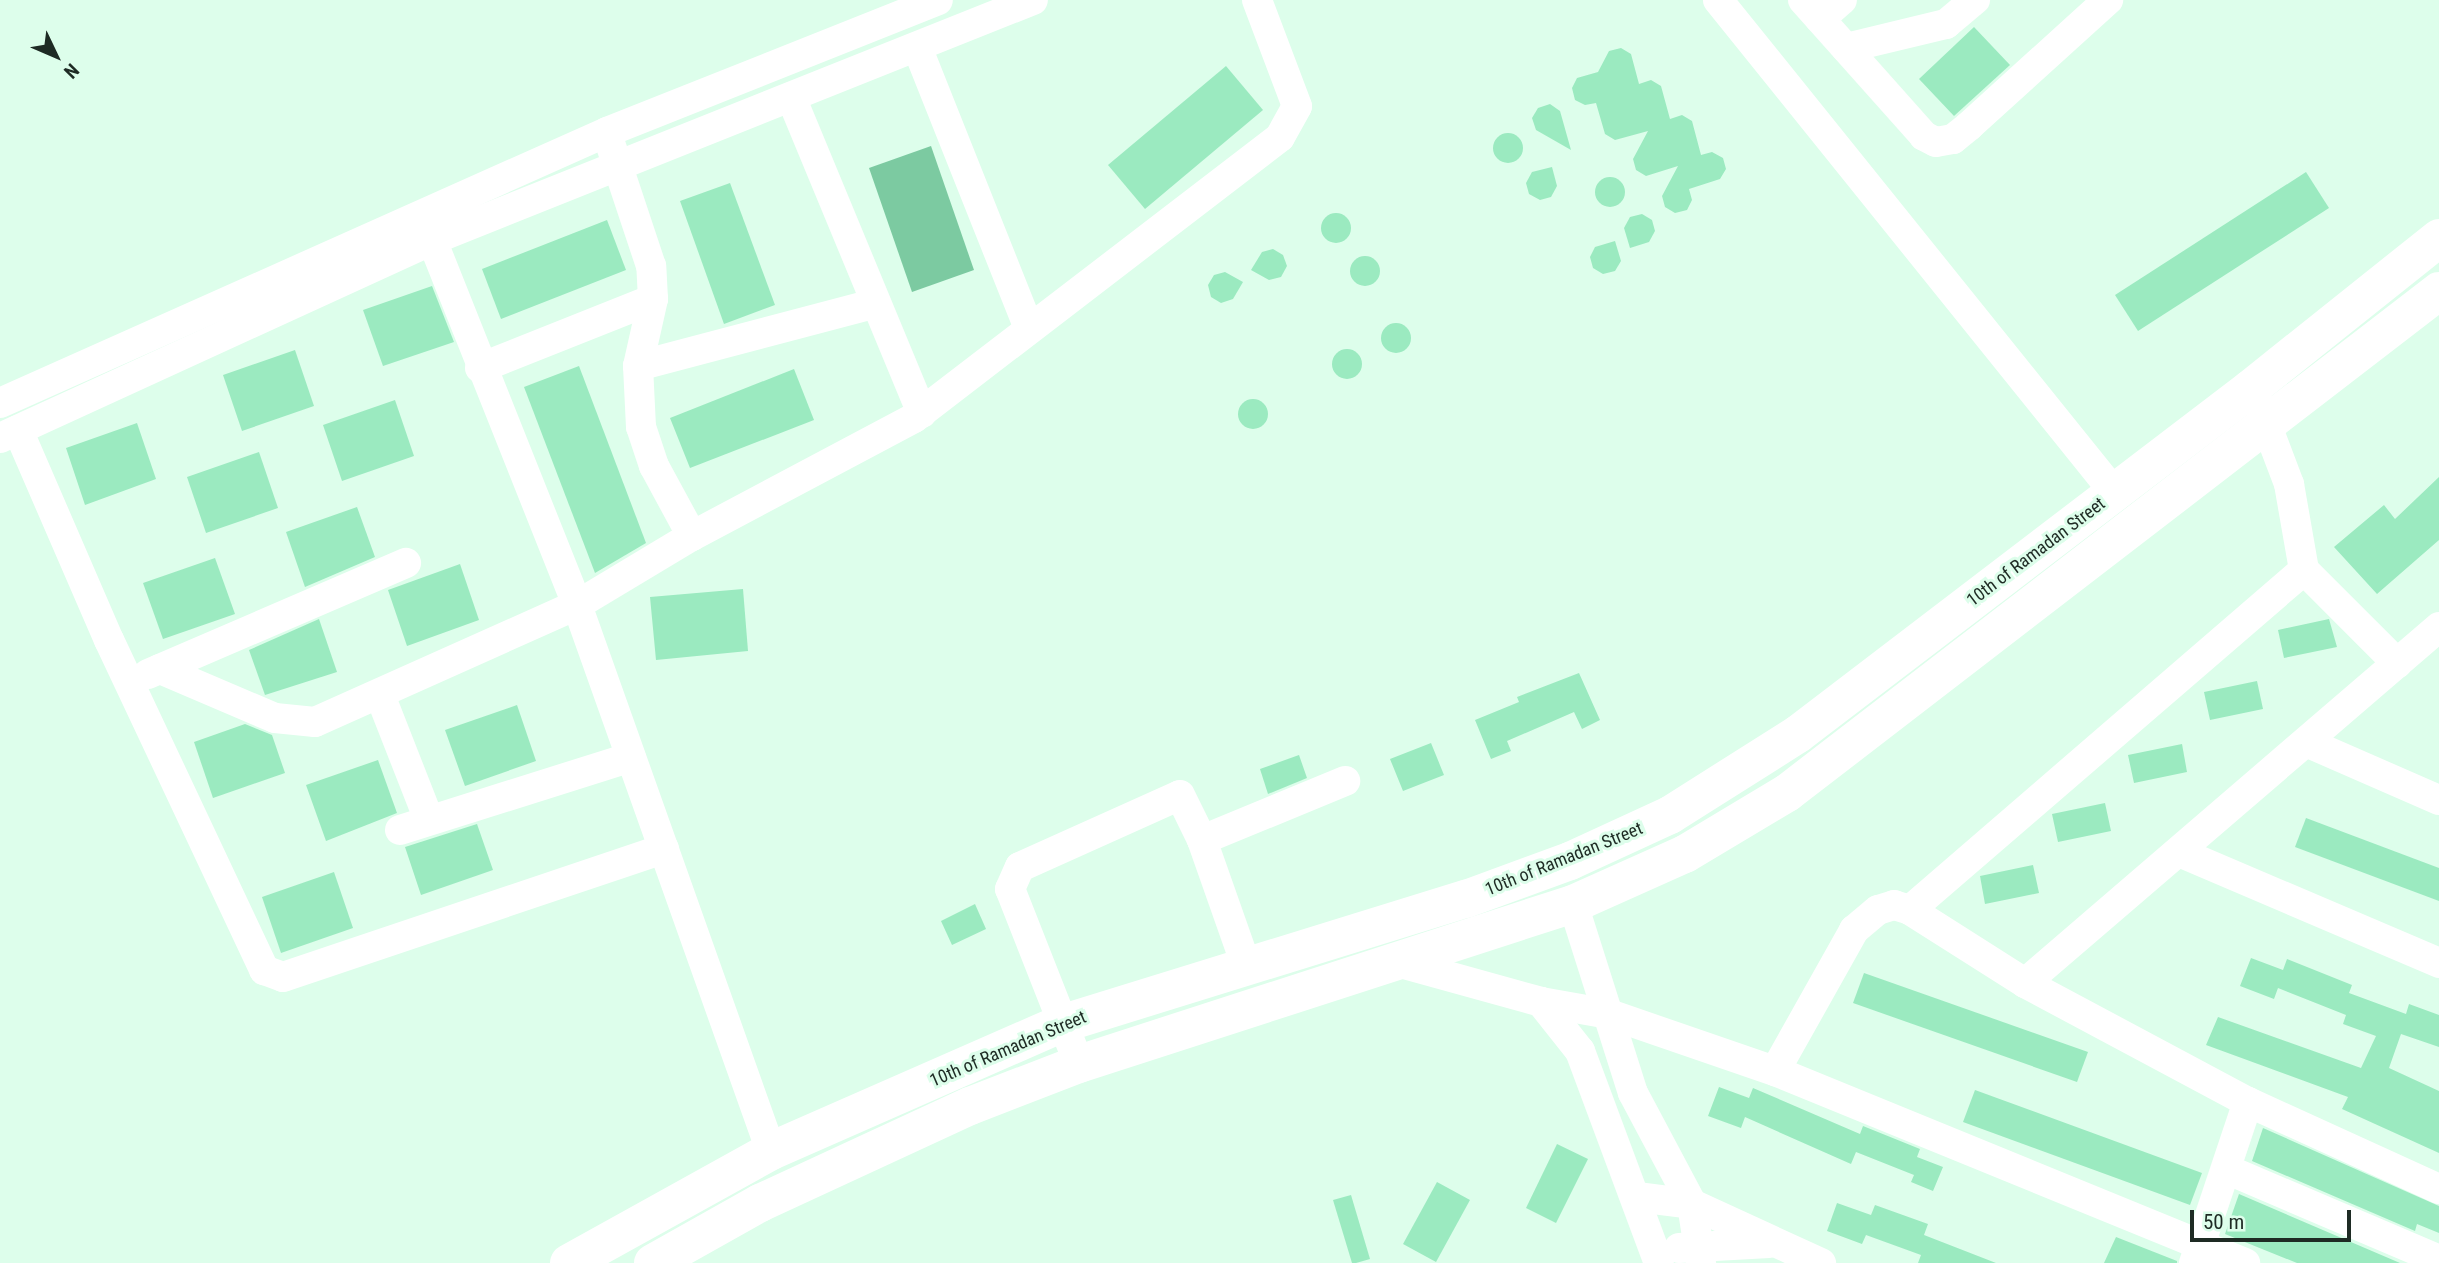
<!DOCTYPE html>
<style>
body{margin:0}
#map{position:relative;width:2439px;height:1263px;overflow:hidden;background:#ddfeeb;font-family:"Roboto Condensed",sans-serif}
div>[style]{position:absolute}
.water>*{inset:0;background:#7ccaa1}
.building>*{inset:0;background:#9beac0}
.round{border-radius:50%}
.minor>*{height:30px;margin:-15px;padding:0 15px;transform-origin:15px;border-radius:15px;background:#fff}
.major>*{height:38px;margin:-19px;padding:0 19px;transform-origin:19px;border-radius:19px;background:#fff}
span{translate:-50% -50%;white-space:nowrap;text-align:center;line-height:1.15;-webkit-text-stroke:6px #ddfeeb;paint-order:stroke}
.street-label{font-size:18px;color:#1e2b24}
.north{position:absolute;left:21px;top:21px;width:70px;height:70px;-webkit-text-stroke:5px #ddfeeb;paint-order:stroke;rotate:134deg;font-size:19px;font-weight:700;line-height:28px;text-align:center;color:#1e2b24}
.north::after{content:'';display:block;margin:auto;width:24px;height:32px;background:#1e2b24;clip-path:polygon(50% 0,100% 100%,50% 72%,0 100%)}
.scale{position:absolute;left:2190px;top:1210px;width:161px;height:32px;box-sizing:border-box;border:4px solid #1e2b24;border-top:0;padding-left:9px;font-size:21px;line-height:24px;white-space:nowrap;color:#1e2b24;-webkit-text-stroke:5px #ddfeeb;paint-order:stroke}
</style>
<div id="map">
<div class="water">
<div style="clip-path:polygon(931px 146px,974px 270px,912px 292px,869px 168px)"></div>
</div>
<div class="building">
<div style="clip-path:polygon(1974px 27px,2010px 65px,1954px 116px,1919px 79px)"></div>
<div style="clip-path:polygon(1621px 48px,1631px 54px,1639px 84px,1651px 80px,1661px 86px,1670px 119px,1682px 115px,1692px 121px,1701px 155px,1712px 152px,1723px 158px,1726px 169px,1720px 179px,1689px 189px,1692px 200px,1687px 210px,1675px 213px,1665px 207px,1662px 196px,1678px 166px,1646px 176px,1636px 170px,1633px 159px,1648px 131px,1615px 140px,1605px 134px,1596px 103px,1585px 105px,1575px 100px,1572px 88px,1577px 78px,1598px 72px,1609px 51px)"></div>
<div style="clip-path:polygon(1226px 66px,1263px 110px,1145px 209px,1108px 165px)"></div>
<div style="clip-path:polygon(1550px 104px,1560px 111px,1571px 150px,1536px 130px,1532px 118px,1538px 108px)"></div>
<div class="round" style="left:1493px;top:133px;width:30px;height:30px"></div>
<div style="clip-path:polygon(1552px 167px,1557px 186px,1551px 197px,1540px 200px,1529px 194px,1526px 183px,1532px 172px)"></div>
<div style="clip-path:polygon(2306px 172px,2329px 208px,2138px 331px,2115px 295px)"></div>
<div class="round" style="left:1595px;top:177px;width:30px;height:30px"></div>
<div style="clip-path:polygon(730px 183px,775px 305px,724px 324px,680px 201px)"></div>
<div class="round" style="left:1321px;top:213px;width:30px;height:30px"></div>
<div style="clip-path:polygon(1642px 214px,1652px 220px,1655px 231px,1649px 242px,1630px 248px,1624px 228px,1630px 217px)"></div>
<div style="clip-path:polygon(607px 220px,626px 270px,501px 319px,482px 269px)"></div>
<div style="clip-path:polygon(1615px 241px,1621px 261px,1615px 271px,1603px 274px,1593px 268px,1590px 257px,1595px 247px)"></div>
<div style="clip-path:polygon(1273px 249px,1283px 255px,1287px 266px,1281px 277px,1269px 280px,1251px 270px,1262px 252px)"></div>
<div class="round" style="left:1350px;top:256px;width:30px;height:30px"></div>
<div style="clip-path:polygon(1225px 272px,1243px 282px,1233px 299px,1221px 303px,1211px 297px,1208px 285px,1214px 275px)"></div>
<div style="clip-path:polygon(432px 286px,454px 342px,383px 366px,363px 310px)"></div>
<div class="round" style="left:1381px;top:323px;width:30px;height:30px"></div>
<div class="round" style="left:1332px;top:349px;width:30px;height:30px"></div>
<div style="clip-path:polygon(295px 350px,314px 406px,242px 431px,223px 375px)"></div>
<div style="clip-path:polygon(579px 366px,646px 543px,595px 573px,524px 387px)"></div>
<div style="clip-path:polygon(794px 369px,814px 420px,690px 468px,670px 418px)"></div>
<div class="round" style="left:1238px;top:399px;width:30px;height:30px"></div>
<div style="clip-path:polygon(395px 400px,414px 456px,342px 481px,323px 425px)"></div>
<div style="clip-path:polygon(137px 423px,156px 479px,85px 505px,66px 448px)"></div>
<div style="clip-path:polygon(259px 452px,278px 508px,206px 533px,187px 477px)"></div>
<div style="clip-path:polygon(2439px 477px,2439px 540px,2377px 594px,2334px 547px,2384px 505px,2395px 519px)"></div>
<div style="clip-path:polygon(357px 507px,375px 557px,305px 587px,286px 532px)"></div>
<div style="clip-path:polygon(215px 558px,235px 614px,163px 639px,143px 583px)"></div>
<div style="clip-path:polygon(460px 564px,479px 620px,407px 646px,388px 590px)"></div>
<div style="clip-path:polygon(743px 589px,748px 651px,656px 660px,650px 597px)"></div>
<div style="clip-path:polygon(319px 619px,337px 672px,265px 695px,249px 650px)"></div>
<div style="clip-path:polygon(2329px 619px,2337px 647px,2284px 658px,2278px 630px)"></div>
<div style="clip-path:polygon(1579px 673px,1600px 720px,1582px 729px,1574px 712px,1507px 741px,1511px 751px,1491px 759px,1475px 720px,1519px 702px,1517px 697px)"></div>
<div style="clip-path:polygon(2257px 681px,2263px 709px,2210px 720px,2204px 692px)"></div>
<div style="clip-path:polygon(517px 705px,536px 761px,465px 786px,445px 730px)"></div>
<div style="clip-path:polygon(245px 724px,272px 735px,285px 773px,213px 798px,194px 742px)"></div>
<div style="clip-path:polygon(1431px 743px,1444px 775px,1403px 791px,1390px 759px)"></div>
<div style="clip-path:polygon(2182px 744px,2187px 772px,2134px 783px,2128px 755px)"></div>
<div style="clip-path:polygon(1299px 755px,1307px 778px,1268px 794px,1260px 769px)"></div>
<div style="clip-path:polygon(378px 760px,397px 813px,326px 841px,306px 785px)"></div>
<div style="clip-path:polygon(2105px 803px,2111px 831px,2058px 842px,2052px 814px)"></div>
<div style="clip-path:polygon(2306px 818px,2439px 868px,2439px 901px,2295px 847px)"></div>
<div style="clip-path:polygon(477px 824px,493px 870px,421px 895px,405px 847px)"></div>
<div style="clip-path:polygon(2033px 865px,2039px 893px,1985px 904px,1980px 876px)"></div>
<div style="clip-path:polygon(334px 872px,353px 928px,281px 953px,262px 897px)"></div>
<div style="clip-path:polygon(975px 904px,986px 929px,952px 945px,941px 921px)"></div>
<div style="clip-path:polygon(2251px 958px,2283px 970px,2287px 959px,2352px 985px,2349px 993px,2406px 1014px,2409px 1004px,2439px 1015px,2439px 1047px,2401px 1034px,2389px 1068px,2439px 1091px,2439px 1153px,2342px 1109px,2348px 1097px,2206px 1045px,2218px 1017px,2361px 1068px,2376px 1036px,2343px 1024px,2346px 1015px,2278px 988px,2274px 999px,2240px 986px)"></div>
<div style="clip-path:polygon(1864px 973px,2088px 1052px,2077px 1082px,1853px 1003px)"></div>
<div style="clip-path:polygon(1719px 1087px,1749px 1098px,1753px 1088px,1860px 1134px,1863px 1126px,1920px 1149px,1917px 1157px,1943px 1167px,1933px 1191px,1911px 1182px,1914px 1175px,1856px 1152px,1851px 1164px,1745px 1117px,1741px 1128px,1708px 1116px)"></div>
<div style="clip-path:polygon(1975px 1090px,2202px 1173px,2190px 1205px,1963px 1122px)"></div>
<div style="clip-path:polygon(2263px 1128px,2439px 1206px,2439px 1233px,2417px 1224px,2415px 1231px,2252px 1161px)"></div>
<div style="clip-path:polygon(1557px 1144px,1588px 1159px,1556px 1223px,1526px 1208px)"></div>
<div style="clip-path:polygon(1437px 1182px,1470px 1200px,1436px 1262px,1403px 1244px)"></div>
<div style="clip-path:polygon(2239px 1194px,2400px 1263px,2297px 1263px,2225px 1234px)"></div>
<div style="clip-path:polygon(1351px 1195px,1370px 1259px,1356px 1263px,1352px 1263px,1333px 1200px)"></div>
<div style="clip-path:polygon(1837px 1203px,1871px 1215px,1875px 1205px,1928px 1224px,1924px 1235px,1996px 1263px,1918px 1263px,1921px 1255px,1866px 1235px,1862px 1244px,1827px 1231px)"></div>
<div style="clip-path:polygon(2116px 1237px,2177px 1261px,2177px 1263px,2104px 1263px)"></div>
</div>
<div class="minor">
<div style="left:1718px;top:0;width:632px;rotate:51.17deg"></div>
<div style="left:1803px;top:0;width:182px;rotate:48.3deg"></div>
<div style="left:1924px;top:136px;width:13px;rotate:27deg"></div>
<div style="left:1936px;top:142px;width:17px;rotate:-10deg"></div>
<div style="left:1953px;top:139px;width:21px;rotate:-39deg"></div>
<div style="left:1969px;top:126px;width:188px;rotate:-42.2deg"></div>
<div style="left:1820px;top:19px;width:29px;rotate:-41deg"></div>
<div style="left:917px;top:47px;width:303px;rotate:68.3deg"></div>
<div style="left:1846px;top:48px;width:103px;rotate:-13.5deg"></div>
<div style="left:1946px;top:24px;width:38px;rotate:-40deg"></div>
<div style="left:791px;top:97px;width:342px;rotate:67.5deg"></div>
<div style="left:432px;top:240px;width:393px;rotate:68.3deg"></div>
<div style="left:577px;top:605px;width:579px;rotate:70.44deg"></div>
<div style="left:638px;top:366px;width:246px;rotate:-14.8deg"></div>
<div style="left:480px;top:368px;width:186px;rotate:-21.7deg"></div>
<div style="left:0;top:403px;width:665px;rotate:-24.06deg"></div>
<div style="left:607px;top:132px;width:356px;rotate:-21.7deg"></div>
<div style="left:2259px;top:405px;width:85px;rotate:69.2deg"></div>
<div style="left:2289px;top:484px;width:87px;rotate:80.1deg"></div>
<div style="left:2304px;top:570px;width:132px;rotate:45deg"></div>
<div style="left:18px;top:430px;width:229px;rotate:66.6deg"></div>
<div style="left:109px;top:640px;width:365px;rotate:64.8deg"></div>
<div style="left:264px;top:970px;width:20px;rotate:20deg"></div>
<div style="left:283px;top:977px;width:402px;rotate:-18.6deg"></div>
<div style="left:0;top:438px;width:475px;rotate:-24.6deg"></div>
<div style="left:432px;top:240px;width:647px;rotate:-21.77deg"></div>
<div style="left:692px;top:536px;width:251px;rotate:-28deg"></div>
<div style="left:914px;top:418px;width:461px;rotate:-37.5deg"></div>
<div style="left:1280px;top:137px;width:35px;rotate:-61deg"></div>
<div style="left:1297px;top:106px;width:113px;rotate:-110.7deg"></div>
<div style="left:160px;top:669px;width:125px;rotate:23.1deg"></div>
<div style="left:275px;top:718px;width:40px;rotate:5.7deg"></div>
<div style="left:315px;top:722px;width:287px;rotate:-24.1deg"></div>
<div style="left:577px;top:605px;width:134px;rotate:-31deg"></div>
<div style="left:692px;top:536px;width:80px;rotate:-118.5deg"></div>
<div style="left:654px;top:466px;width:41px;rotate:-108.4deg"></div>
<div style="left:641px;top:427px;width:61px;rotate:-92.8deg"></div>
<div style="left:638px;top:366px;width:69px;rotate:-77.4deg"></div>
<div style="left:653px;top:299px;width:33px;rotate:-93deg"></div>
<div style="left:651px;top:266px;width:126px;rotate:-108.4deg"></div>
<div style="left:148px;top:674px;width:281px;rotate:-23.3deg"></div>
<div style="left:380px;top:695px;width:134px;rotate:68.6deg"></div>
<div style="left:2306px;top:742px;width:145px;rotate:23.6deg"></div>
<div style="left:400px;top:830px;width:242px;rotate:-17.5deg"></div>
<div style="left:1202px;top:840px;width:155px;rotate:-22.4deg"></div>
<div style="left:2179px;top:852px;width:283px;rotate:23.1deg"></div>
<div style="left:1573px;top:904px;width:198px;rotate:72.4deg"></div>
<div style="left:1633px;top:1093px;width:126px;rotate:62deg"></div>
<div style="left:1692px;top:1204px;width:60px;rotate:81.3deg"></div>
<div style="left:1910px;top:910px;width:520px;rotate:-40.79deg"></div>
<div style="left:1397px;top:962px;width:149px;rotate:15.5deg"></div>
<div style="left:1541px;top:1002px;width:69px;rotate:10deg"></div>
<div style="left:1609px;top:1014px;width:176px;rotate:19deg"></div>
<div style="left:1775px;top:1071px;width:508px;rotate:22.22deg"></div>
<div style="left:2025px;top:983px;width:253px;rotate:28.1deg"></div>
<div style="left:2248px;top:1102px;width:210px;rotate:24.5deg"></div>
<div style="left:1541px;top:1002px;width:63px;rotate:51.5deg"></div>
<div style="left:1580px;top:1051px;width:226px;rotate:69.6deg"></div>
<div style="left:1079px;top:1064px;width:188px;rotate:-111.5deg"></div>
<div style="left:1010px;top:889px;width:24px;rotate:-66deg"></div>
<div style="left:1020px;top:867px;width:175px;rotate:-24.2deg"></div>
<div style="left:1180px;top:795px;width:50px;rotate:63.9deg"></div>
<div style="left:1202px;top:840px;width:133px;rotate:70.6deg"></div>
<div style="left:1775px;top:1071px;width:162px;rotate:-60.7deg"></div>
<div style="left:1854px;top:930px;width:31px;rotate:-40deg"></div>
<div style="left:1878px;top:910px;width:17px;rotate:-17deg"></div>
<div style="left:1894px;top:905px;width:17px;rotate:17deg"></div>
<div style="left:1910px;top:910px;width:136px;rotate:32.4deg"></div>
<div style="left:2025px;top:983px;width:546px;rotate:-40.69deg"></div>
<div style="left:2226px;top:1169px;width:232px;rotate:23.1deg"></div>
<div style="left:1637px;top:1197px;width:55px;rotate:7.3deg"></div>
<div style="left:1692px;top:1204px;width:142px;rotate:24.6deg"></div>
<div style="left:1679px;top:1248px;width:90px;rotate:-3.2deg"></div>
<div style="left:2194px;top:1263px;width:170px;rotate:-71.5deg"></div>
</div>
<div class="major">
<div style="left:569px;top:1263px;width:231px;rotate:-29deg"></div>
<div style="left:771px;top:1151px;width:317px;rotate:-23.7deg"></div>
<div style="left:1061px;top:1024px;width:424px;rotate:-17.2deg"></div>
<div style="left:1466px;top:899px;width:111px;rotate:-20.1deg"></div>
<div style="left:1570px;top:861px;width:110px;rotate:-24.7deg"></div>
<div style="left:1670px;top:815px;width:151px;rotate:-32.3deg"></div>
<div style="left:1798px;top:734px;width:569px;rotate:-37.35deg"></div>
<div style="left:2250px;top:389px;width:242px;rotate:-38.6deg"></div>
<div style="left:653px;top:1263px;width:123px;rotate:-29.3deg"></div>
<div style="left:760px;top:1203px;width:231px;rotate:-24.8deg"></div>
<div style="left:970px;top:1106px;width:117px;rotate:-21.1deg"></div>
<div style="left:1079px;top:1064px;width:519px;rotate:-17.95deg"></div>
<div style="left:1573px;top:904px;width:123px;rotate:-24.1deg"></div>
<div style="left:1685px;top:854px;width:119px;rotate:-30.9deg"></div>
<div style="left:1787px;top:793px;width:823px;rotate:-37.59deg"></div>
</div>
<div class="street-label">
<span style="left:2036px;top:552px;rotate:-37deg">10th of Ramadan Street</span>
<span style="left:1564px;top:859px;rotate:-22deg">10th of Ramadan Street</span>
<span style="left:1008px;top:1049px;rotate:-23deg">10th of Ramadan Street</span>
</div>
<div class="north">N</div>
<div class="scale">50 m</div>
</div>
